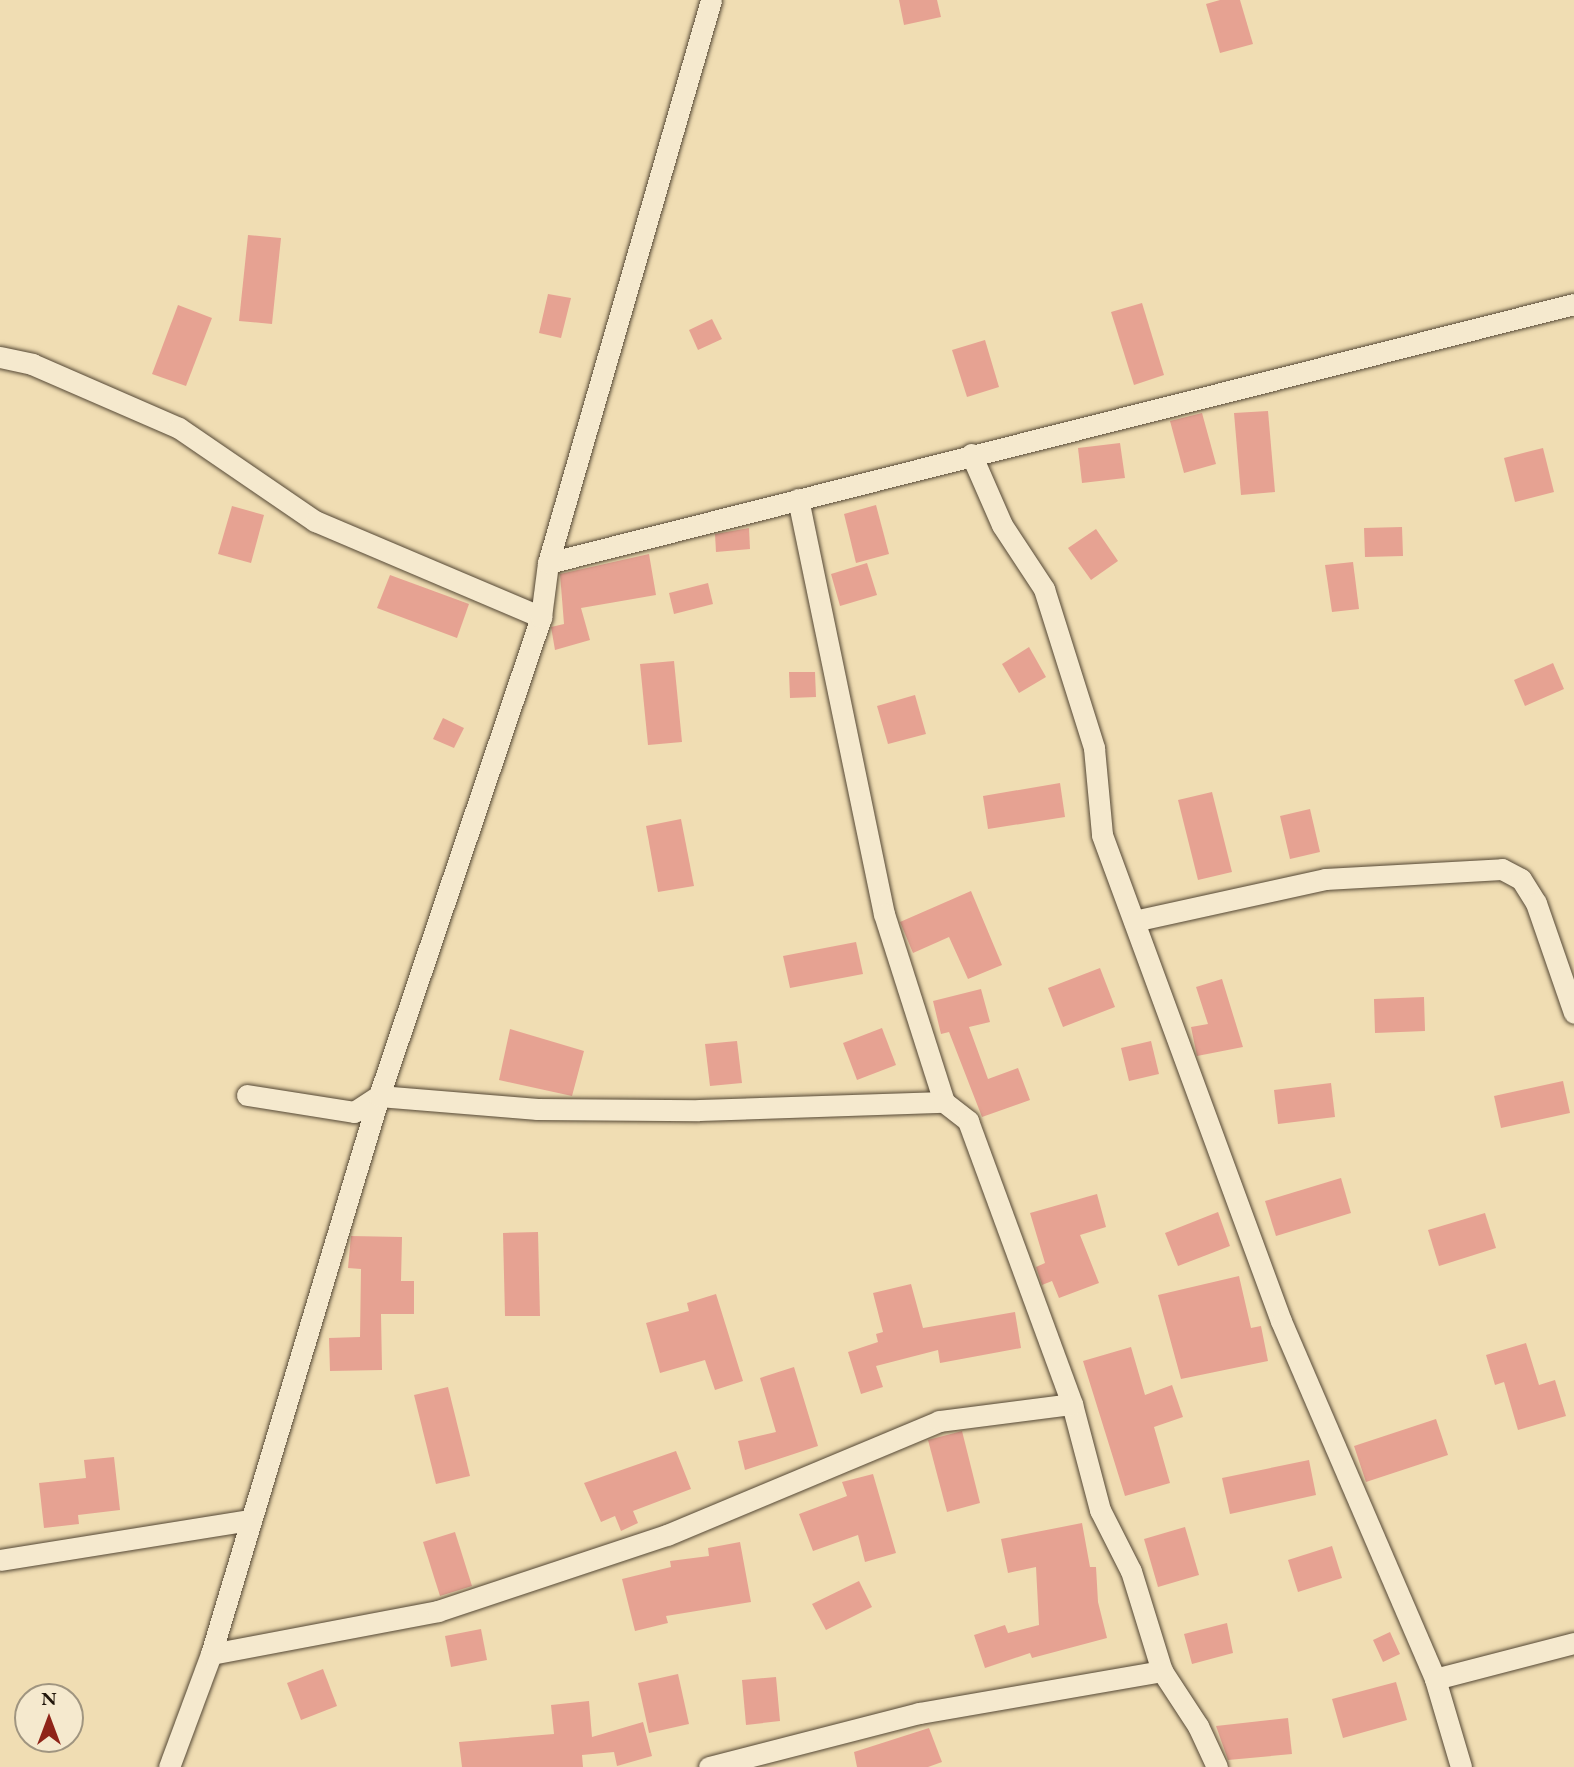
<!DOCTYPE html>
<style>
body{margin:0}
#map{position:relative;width:1574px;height:1767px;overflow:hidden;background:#f0ddb3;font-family:"EB Garamond",serif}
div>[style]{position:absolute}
.building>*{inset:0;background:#e6a292}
.roads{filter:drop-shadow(0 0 2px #554835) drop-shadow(0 0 2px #554835)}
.minor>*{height:21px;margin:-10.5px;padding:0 10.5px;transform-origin:10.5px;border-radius:10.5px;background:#f5e9ce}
span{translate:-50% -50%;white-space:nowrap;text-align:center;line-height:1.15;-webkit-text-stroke:6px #f5e9ce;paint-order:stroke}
.north{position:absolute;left:14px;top:1683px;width:70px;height:70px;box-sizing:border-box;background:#f5e9ce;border:2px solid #a09580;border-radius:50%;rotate:0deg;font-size:19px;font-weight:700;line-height:28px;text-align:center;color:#21160b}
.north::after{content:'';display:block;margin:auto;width:24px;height:32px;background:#8f2418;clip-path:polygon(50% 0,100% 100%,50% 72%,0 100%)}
</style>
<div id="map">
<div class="building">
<div style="clip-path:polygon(899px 0,937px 0,941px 17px,904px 25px)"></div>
<div style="clip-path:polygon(1220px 0,1240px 0,1253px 44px,1220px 53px,1206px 4px)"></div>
<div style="clip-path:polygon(248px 235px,281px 238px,272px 324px,239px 321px)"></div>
<div style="clip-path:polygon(548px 294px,571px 298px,561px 338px,539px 333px)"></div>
<div style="clip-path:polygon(1142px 303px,1164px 375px,1134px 385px,1111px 312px)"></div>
<div style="clip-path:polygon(178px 305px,212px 318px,186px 386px,152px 374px)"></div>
<div style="clip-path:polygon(712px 319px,722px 339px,698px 350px,689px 330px)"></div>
<div style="clip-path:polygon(985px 340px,999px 387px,967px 397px,952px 350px)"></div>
<div style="clip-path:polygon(1268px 411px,1275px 492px,1241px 495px,1234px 413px)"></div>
<div style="clip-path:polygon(1202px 413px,1216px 464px,1184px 473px,1170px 421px)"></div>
<div style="clip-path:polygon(1120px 443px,1125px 478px,1082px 483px,1078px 448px)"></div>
<div style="clip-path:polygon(1543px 448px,1554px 492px,1515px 502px,1504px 458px)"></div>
<div style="clip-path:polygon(876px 505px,889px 554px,856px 563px,844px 514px)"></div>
<div style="clip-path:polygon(232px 506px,264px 515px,251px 563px,218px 554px)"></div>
<div style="clip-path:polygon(1402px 527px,1403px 556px,1365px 557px,1364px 528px)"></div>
<div style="clip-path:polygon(749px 528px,750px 549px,716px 552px,715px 534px)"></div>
<div style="clip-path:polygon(1096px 529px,1118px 561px,1091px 580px,1068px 548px)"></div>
<div style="clip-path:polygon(649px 554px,656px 595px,581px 608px,590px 640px,555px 650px,551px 627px,564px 624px,560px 574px)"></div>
<div style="clip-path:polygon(1353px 562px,1359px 609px,1332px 612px,1325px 565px)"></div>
<div style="clip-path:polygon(867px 563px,877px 595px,840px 606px,831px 574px)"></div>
<div style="clip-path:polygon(390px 575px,469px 604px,457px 638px,377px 608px)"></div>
<div style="clip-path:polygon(708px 583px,713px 604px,674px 614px,669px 593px)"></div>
<div style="clip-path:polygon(1029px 647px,1046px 677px,1019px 693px,1002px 664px)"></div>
<div style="clip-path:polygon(674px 661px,682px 742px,648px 745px,640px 664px)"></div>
<div style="clip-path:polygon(1553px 663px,1564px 689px,1525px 706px,1514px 680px)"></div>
<div style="clip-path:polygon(789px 672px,815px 672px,816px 697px,790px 698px)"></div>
<div style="clip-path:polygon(915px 695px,926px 734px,888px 744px,877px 706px)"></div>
<div style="clip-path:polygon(443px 718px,464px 728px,454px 748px,433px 739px)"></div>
<div style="clip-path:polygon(1060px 783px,1065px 817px,988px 829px,983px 796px)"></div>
<div style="clip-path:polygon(1212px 792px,1232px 872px,1198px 880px,1178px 800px)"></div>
<div style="clip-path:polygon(1310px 809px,1320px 852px,1290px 859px,1280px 816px)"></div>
<div style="clip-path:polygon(681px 819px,694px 886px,658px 892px,646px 826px)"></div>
<div style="clip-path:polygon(971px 891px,1002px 965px,968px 979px,949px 937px,913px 953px,900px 922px)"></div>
<div style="clip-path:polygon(856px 942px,863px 974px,790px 988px,783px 956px)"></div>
<div style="clip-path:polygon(1100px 968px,1115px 1007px,1063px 1027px,1048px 988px)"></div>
<div style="clip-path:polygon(1222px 979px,1243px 1047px,1197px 1056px,1191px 1027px,1208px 1024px,1196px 987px)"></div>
<div style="clip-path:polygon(981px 989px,990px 1022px,969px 1027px,988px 1079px,1018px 1068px,1030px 1100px,982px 1117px,949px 1032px,941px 1034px,933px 1001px)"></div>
<div style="clip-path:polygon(1424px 997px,1425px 1031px,1375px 1033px,1374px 999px)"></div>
<div style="clip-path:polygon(882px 1028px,896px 1065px,857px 1080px,843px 1043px)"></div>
<div style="clip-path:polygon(510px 1029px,584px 1051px,572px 1096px,499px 1080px)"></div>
<div style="clip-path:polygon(737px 1041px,742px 1083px,710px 1086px,705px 1044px)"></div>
<div style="clip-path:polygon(1151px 1041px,1159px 1074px,1129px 1081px,1121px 1048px)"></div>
<div style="clip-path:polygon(1563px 1081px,1570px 1113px,1501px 1128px,1494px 1096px)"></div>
<div style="clip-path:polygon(1331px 1083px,1335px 1117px,1278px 1124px,1274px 1090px)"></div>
<div style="clip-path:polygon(1341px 1178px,1351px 1213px,1276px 1236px,1265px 1201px)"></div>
<div style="clip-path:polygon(1097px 1194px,1106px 1227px,1080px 1235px,1099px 1283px,1059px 1298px,1052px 1281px,1042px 1285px,1036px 1267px,1045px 1263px,1030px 1213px)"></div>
<div style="clip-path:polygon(1218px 1212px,1230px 1246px,1178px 1266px,1165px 1233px)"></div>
<div style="clip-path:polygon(1485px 1213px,1496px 1248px,1439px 1266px,1428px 1230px)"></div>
<div style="clip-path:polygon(538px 1232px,540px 1316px,505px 1316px,503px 1233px)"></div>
<div style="clip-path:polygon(351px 1236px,402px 1237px,401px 1281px,414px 1281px,414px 1314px,381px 1314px,382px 1370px,330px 1371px,329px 1338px,360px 1337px,361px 1269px,348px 1268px)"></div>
<div style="clip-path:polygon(1239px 1276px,1251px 1328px,1261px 1326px,1268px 1361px,1181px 1379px,1158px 1295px)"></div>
<div style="clip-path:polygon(911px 1284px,923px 1328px,1015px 1312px,1021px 1348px,940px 1363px,938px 1350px,876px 1366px,883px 1387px,861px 1394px,848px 1352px,878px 1342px,876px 1334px,883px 1332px,873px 1293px)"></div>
<div style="clip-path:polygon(716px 1294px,743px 1381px,715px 1390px,705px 1360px,660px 1373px,646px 1323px,689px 1311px,687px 1303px)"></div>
<div style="clip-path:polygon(1526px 1343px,1539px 1385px,1555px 1380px,1566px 1416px,1518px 1430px,1504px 1382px,1495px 1385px,1486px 1355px)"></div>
<div style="clip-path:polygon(1131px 1347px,1145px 1395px,1172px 1385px,1183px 1417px,1154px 1427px,1170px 1483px,1125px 1496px,1083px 1361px)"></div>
<div style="clip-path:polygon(794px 1367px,818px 1446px,745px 1470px,738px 1441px,776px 1432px,760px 1378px)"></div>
<div style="clip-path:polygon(448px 1387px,470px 1476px,436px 1484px,414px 1395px)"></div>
<div style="clip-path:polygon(1436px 1419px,1448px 1455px,1366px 1482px,1354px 1446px)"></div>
<div style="clip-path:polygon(962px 1431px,980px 1503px,947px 1512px,928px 1440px)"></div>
<div style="clip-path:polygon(676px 1451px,691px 1489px,633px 1511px,638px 1523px,621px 1531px,615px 1516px,601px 1522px,584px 1483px)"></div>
<div style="clip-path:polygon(114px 1457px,120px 1510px,78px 1515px,79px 1524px,44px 1528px,39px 1483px,86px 1478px,84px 1460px)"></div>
<div style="clip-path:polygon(1309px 1460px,1316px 1495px,1230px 1514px,1222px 1478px)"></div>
<div style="clip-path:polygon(873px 1474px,896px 1553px,865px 1562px,858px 1535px,813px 1551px,799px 1514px,847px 1496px,842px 1482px)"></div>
<div style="clip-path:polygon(1082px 1523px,1090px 1567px,1096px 1567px,1098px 1602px,1107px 1638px,1032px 1658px,1030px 1653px,985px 1668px,974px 1635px,1005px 1625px,1008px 1633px,1039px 1625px,1036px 1567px,1008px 1573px,1001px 1539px)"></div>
<div style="clip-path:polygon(1185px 1527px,1199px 1575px,1158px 1587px,1144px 1539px)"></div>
<div style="clip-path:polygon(455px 1532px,472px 1586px,440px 1596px,423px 1542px)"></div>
<div style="clip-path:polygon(740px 1542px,751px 1602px,666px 1616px,668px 1623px,635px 1631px,622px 1579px,671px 1567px,670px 1561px,709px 1556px,708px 1548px)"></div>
<div style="clip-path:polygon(1332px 1546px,1342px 1578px,1298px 1592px,1288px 1560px)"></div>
<div style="clip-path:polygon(859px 1581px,872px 1607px,826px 1630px,812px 1604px)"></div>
<div style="clip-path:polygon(1227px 1623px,1233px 1653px,1192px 1664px,1184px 1634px)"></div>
<div style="clip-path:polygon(481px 1629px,487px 1660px,451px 1667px,445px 1636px)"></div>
<div style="clip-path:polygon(1390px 1632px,1400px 1654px,1383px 1662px,1373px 1640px)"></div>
<div style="clip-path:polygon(323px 1669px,337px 1706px,301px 1720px,287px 1683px)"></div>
<div style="clip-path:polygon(678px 1674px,689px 1724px,649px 1733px,638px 1683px)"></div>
<div style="clip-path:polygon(776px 1677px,780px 1721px,746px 1725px,742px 1680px)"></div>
<div style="clip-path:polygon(1396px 1682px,1407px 1720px,1343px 1738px,1332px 1699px)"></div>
<div style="clip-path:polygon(589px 1701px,592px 1737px,643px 1722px,652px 1756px,617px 1766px,614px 1752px,582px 1755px,583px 1767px,462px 1767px,459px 1742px,554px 1734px,551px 1705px)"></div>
<div style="clip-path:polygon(1288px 1718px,1292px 1754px,1228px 1760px,1216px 1726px)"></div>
<div style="clip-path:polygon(929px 1728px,942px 1762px,928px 1767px,857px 1767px,854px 1752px)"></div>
</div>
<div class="roads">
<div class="minor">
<div style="left:0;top:357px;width:33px;rotate:12deg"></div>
<div style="left:32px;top:364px;width:160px;rotate:23.5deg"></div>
<div style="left:179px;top:428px;width:165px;rotate:34.4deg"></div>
<div style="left:315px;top:521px;width:246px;rotate:23deg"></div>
<div style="left:971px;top:454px;width:77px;rotate:66.4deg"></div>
<div style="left:1002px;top:525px;width:77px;rotate:56.7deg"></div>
<div style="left:1044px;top:589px;width:167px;rotate:72.5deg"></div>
<div style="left:1094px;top:748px;width:87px;rotate:84.7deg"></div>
<div style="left:1102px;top:835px;width:518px;rotate:69.78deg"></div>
<div style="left:1281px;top:1321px;width:390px;rotate:66.7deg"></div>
<div style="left:1435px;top:1679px;width:92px;rotate:73.5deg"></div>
<div style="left:798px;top:499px;width:424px;rotate:78.3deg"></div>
<div style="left:884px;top:914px;width:197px;rotate:72.3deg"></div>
<div style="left:548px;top:563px;width:1058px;rotate:-14.17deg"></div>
<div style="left:1134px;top:921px;width:196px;rotate:-12.4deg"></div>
<div style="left:1325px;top:879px;width:177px;rotate:-3.2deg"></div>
<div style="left:1502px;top:869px;width:21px;rotate:28deg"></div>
<div style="left:1521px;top:879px;width:28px;rotate:58deg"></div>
<div style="left:1536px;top:903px;width:116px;rotate:70.9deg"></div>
<div style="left:247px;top:1095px;width:108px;rotate:9deg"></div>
<div style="left:354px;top:1112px;width:30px;rotate:-33deg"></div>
<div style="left:379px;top:1096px;width:159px;rotate:4.7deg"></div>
<div style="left:537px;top:1109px;width:162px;rotate:0.4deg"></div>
<div style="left:699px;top:1110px;width:245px;rotate:-1.9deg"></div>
<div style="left:944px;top:1102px;width:31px;rotate:38deg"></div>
<div style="left:968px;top:1121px;width:302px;rotate:69.8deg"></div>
<div style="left:1072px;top:1404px;width:110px;rotate:75.2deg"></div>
<div style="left:1100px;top:1510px;width:68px;rotate:63.1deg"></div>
<div style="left:1131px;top:1571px;width:105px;rotate:72.8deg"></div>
<div style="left:1162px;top:1671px;width:66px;rotate:56.8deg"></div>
<div style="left:1198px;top:1726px;width:45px;rotate:65.1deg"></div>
<div style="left:0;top:1560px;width:254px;rotate:-9.1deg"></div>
<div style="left:211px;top:1654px;width:231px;rotate:-10.7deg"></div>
<div style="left:438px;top:1611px;width:241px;rotate:-18.4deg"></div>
<div style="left:667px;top:1535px;width:295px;rotate:-22.7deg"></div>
<div style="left:939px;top:1421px;width:134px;rotate:-7.3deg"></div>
<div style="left:1435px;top:1679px;width:144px;rotate:-14.5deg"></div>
<div style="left:169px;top:1767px;width:121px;rotate:-69.6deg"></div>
<div style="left:211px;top:1654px;width:583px;rotate:-73.24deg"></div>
<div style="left:379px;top:1096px;width:506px;rotate:-71.31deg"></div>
<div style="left:541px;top:617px;width:54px;rotate:-82.6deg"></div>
<div style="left:548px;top:563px;width:586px;rotate:-73.85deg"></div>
<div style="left:709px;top:1767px;width:217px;rotate:-14.4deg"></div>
<div style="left:919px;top:1713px;width:247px;rotate:-9.8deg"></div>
</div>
</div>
<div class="north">N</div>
</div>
